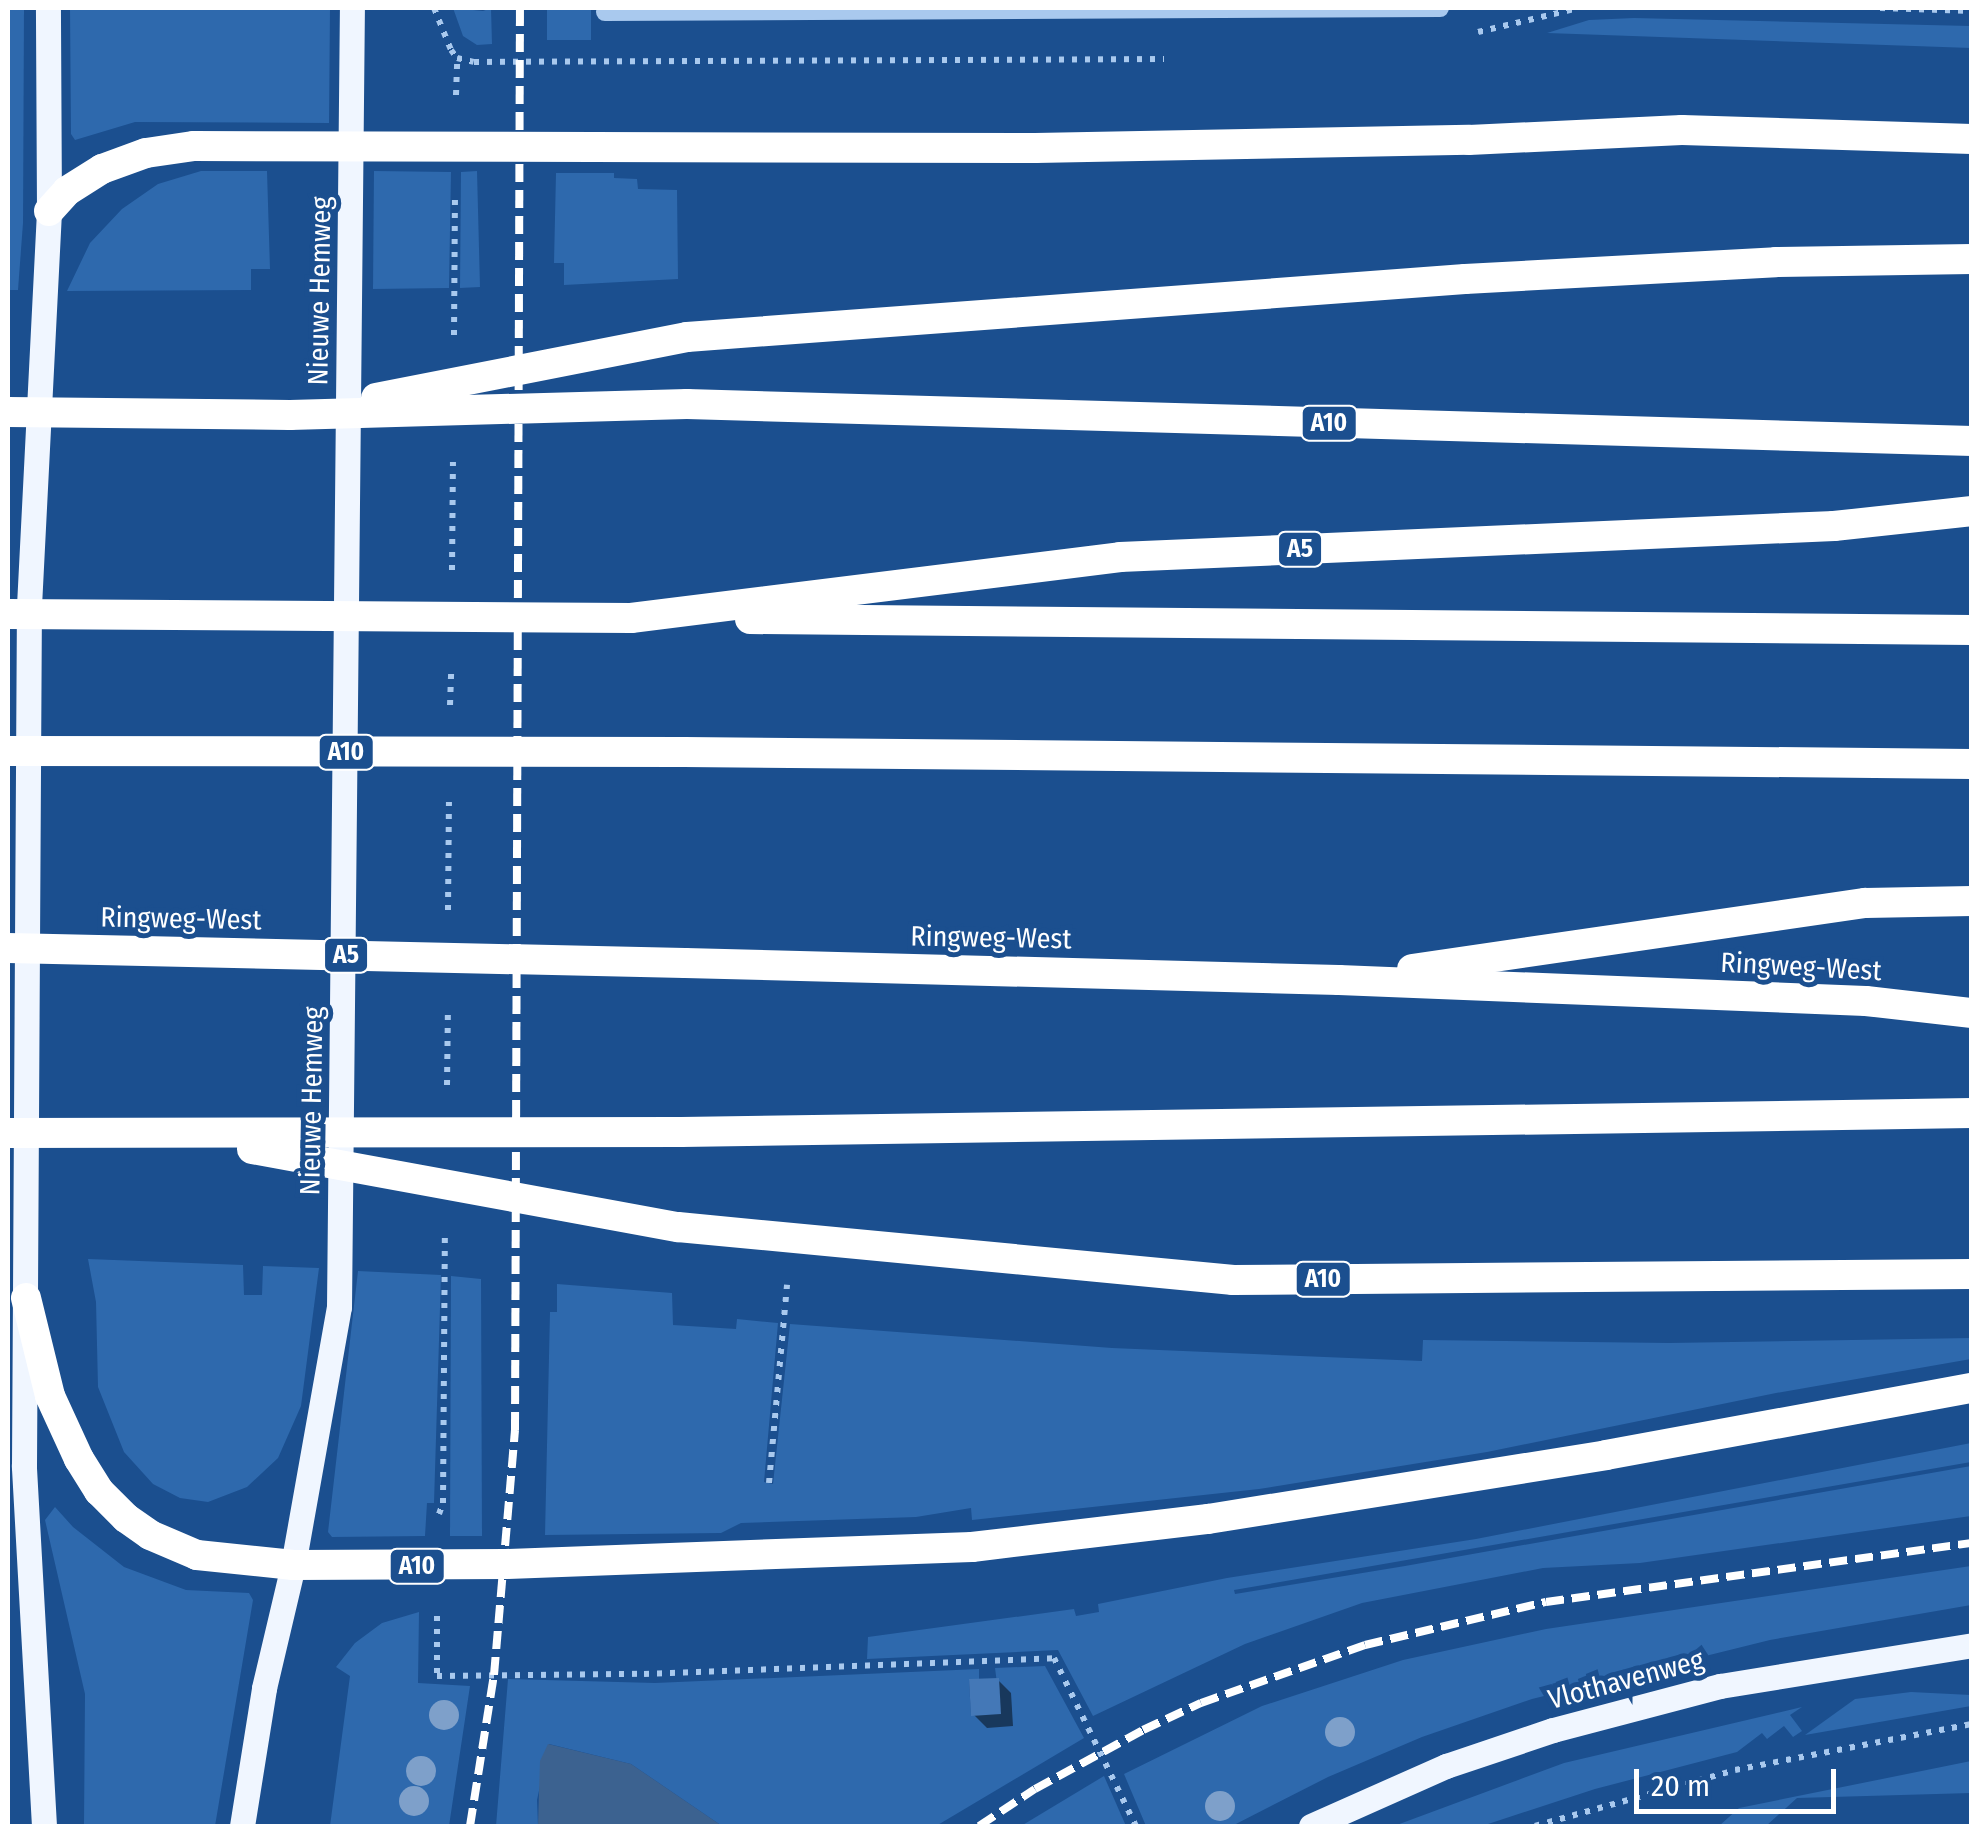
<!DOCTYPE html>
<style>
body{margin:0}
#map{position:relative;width:1979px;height:1834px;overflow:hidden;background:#1b4f8f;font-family:"Fira Sans Condensed",sans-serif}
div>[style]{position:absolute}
.green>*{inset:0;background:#2e69ad}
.water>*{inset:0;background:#3c6290}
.shadow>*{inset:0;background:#0007}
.building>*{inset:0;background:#4478b7}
.path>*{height:6px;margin-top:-3px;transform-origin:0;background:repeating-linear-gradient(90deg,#a9c9ee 0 5px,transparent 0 13px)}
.minor>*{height:18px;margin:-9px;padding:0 9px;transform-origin:9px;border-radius:9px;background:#a9c9ee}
.major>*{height:25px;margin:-12.5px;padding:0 12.5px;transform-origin:12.5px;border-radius:12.5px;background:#f0f6ff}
.highway>*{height:30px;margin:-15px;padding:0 15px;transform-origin:15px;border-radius:15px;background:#fff}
.rail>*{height:8px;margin-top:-4px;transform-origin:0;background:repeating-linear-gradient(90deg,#fff 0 18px,transparent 0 26px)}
.highway-bridge>*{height:30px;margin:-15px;padding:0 15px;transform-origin:15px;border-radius:15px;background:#fff}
.trees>*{width:30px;height:30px;margin:-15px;border-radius:50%;background:#7ea0ca}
span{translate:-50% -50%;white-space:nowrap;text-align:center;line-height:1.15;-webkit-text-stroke:10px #1b4f8f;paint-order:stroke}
.shield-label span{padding:2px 8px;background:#1b4f8f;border:2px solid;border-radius:8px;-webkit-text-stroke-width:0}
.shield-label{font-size:25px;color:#fff;font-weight:700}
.street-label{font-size:28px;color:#fff}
.frame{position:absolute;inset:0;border:10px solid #fff;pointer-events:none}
.scale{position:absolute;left:1634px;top:1769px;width:202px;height:45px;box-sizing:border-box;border:5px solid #fff;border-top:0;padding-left:12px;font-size:30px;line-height:35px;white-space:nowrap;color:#fff;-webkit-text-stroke:8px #1b4f8f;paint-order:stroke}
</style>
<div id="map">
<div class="green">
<div style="clip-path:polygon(8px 8px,24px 8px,23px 223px,18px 290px,8px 290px)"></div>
<div style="clip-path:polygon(70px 8px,330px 8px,329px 123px,135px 122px,75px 140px,71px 134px)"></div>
<div style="clip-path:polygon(453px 8px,483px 11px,491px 8px,492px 44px,477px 45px,463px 36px)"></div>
<div style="clip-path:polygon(547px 8px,591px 8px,591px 40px,547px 40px)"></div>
<div style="clip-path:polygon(1634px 18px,1971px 26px,1971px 48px,1547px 33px,1589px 20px)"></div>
<div style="clip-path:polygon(201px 171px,267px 171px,270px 269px,251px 269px,251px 290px,67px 291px,90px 243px,122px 209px,158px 184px)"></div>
<div style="clip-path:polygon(374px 171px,451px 172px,449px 288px,373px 289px)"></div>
<div style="clip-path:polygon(477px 171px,480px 287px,460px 288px,461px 172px)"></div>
<div style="clip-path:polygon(556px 173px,614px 173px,614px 178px,637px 179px,638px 189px,677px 190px,678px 279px,564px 285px,564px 263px,554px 263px)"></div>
<div style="clip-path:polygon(88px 1259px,243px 1265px,244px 1295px,262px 1295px,263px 1266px,319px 1268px,301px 1406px,278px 1458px,247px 1487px,208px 1502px,180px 1498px,153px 1484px,124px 1452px,98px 1387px,96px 1302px)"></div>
<div style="clip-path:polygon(358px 1271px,441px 1275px,434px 1503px,427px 1503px,425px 1536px,332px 1537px,328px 1532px)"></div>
<div style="clip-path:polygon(451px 1276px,481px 1279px,482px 1536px,450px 1536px)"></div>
<div style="clip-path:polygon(557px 1284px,672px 1293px,673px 1325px,736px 1329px,737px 1319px,778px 1323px,764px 1482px,773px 1484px,790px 1324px,1112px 1348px,1422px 1361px,1423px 1340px,1669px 1343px,1971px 1338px,1971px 1359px,1776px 1393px,1487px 1452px,1259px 1489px,972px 1520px,971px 1508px,916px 1517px,741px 1523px,721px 1533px,545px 1535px,550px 1312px,557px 1312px)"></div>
<div style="clip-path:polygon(1971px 1443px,1971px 1462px,1234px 1590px,1235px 1594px,1405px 1566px,1971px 1466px,1971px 1516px,1640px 1563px,1543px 1568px,1362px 1603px,1245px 1644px,1093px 1716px,1058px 1650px,867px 1659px,868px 1637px,1074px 1609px,1076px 1616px,1099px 1612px,1098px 1604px,1227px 1578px,1476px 1539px)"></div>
<div style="clip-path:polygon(55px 1507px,73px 1527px,124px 1567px,186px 1590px,249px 1593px,253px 1600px,215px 1826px,84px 1826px,85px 1694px,45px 1520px)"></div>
<div style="clip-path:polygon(1971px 1566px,1971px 1605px,1770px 1640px,1532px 1699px,1422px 1737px,1328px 1777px,1232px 1826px,1146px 1826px,1124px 1774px,1262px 1706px,1403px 1660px,1546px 1629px)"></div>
<div style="clip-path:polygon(419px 1612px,418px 1683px,470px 1686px,449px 1826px,330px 1826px,350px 1676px,336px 1667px,355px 1643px,382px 1623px)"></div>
<div style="clip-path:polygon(1045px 1666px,1084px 1738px,936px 1826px,722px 1826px,631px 1764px,549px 1744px,537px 1800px,538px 1826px,496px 1826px,508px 1679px,655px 1683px,979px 1669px,979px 1679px,969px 1680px,971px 1715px,1001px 1714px,995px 1668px)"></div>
<div style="clip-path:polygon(1911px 1692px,1971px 1695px,1971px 1706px,1805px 1735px,1855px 1699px)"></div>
<div style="clip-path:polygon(1802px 1707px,1790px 1715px,1802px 1731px,1793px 1737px,1784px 1726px,1767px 1739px,1762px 1733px,1737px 1752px,1595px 1789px,1482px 1826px,1394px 1826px,1564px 1763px)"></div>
<div style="clip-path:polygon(1971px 1761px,1971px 1793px,1797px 1798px,1766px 1826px,1719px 1826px,1739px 1808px)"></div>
<div style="clip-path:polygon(1104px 1776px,1126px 1826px,1021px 1826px)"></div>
</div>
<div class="water">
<div style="clip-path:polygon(548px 1744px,631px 1764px,722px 1826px,538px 1826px,540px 1761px)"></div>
</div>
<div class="shadow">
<div style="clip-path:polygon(998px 1680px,1011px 1693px,1013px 1726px,987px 1728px,974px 1715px)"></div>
</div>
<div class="building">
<div style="clip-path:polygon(999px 1678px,1001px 1714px,971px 1716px,969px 1679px)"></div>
</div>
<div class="path">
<div style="left:434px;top:8px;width:45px;rotate:68deg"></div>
<div style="left:451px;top:50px;width:10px;rotate:53deg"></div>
<div style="left:457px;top:58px;width:17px;rotate:13deg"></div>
<div style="left:474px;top:62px;width:690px;rotate:-0.25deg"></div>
<div style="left:1880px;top:8px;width:92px;rotate:1.9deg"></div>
<div style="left:1478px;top:32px;width:104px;rotate:-13.4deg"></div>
<div style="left:456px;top:95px;width:37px;rotate:-88deg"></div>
<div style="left:454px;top:335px;width:138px;rotate:-89.6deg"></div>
<div style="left:452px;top:570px;width:108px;rotate:-89.5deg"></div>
<div style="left:450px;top:705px;width:38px;rotate:-88deg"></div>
<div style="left:448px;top:910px;width:108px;rotate:-89.5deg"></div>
<div style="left:447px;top:1085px;width:78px;rotate:-89.3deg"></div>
<div style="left:769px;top:1483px;width:199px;rotate:-84.8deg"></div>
<div style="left:439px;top:1514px;width:12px;rotate:-70deg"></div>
<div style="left:443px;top:1503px;width:271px;rotate:-89.6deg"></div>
<div style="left:437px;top:1616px;width:60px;rotate:90deg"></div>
<div style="left:437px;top:1676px;width:207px;rotate:-0.6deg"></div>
<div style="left:644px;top:1674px;width:410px;rotate:-2.2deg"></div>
<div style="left:1054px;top:1658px;width:187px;rotate:64deg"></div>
<div style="left:1535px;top:1826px;width:208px;rotate:-15.6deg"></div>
<div style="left:1735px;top:1770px;width:241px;rotate:-11deg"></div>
</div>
<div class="minor">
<div style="left:605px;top:12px;width:835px;rotate:-0.27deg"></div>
</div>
<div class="major">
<div style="left:44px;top:1826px;width:361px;rotate:-93.2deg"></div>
<div style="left:24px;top:1466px;width:860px;rotate:-89.67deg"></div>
<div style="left:29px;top:606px;width:396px;rotate:-87.1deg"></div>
<div style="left:49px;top:211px;width:203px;rotate:-90.3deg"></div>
<div style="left:242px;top:1826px;width:140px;rotate:-80.9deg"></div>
<div style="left:264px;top:1688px;width:126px;rotate:-76.7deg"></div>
<div style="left:293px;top:1565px;width:262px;rotate:-79.9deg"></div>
<div style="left:339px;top:1307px;width:1299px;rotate:-89.43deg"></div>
<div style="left:1311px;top:1826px;width:148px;rotate:-24deg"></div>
<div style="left:1446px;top:1766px;width:113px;rotate:-18.6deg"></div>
<div style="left:1553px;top:1730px;width:173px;rotate:-14.8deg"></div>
<div style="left:1720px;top:1686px;width:255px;rotate:-9.2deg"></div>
</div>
<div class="highway">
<div style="left:49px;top:211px;width:27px;rotate:-48deg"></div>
<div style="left:67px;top:191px;width:41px;rotate:-32.2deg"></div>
<div style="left:102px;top:169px;width:47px;rotate:-20deg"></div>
<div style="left:146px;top:153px;width:49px;rotate:-8.3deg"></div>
<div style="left:194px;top:146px;width:841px;rotate:0.14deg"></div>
<div style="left:1035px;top:148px;width:434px;rotate:-1.1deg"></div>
<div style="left:1469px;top:140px;width:213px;rotate:-2.7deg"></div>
<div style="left:1682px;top:130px;width:290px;rotate:1.8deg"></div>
<div style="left:687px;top:337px;width:780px;rotate:-4.26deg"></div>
<div style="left:1465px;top:279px;width:311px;rotate:-3.1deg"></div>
<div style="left:1776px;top:262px;width:196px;rotate:-0.9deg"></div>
<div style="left:687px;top:404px;width:1286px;rotate:1.65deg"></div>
<div style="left:631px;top:618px;width:493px;rotate:-7.1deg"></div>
<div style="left:1120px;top:557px;width:715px;rotate:-2.49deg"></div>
<div style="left:1834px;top:526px;width:139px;rotate:-6.2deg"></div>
<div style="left:750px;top:619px;width:1222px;rotate:0.52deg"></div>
<div style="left:684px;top:752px;width:1288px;rotate:0.53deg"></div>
<div style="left:685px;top:963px;width:654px;rotate:1.49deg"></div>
<div style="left:1339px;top:980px;width:527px;rotate:2.28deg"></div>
<div style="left:1866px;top:1001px;width:107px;rotate:6.5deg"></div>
<div style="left:1412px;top:969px;width:458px;rotate:-8.3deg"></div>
<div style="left:1865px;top:903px;width:107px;rotate:-1.1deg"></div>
<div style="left:681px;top:1132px;width:1291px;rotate:-0.84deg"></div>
<div style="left:678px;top:1227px;width:558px;rotate:5.45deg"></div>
<div style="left:1233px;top:1280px;width:739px;rotate:-0.47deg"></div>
<div style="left:26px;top:1298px;width:101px;rotate:76.2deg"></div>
<div style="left:50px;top:1396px;width:69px;rotate:65.3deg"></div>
<div style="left:79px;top:1459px;width:38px;rotate:58deg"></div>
<div style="left:99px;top:1491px;width:38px;rotate:45deg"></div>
<div style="left:126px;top:1518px;width:29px;rotate:35deg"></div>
<div style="left:150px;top:1535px;width:51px;rotate:23.1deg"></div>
<div style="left:197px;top:1555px;width:97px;rotate:5.9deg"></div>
<div style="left:293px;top:1565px;width:213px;rotate:-0.3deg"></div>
<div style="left:506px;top:1564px;width:466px;rotate:-2.1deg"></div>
<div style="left:972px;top:1547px;width:238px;rotate:-6.8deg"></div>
<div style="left:1208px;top:1519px;width:403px;rotate:-9.1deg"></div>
<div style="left:1606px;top:1455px;width:372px;rotate:-10.4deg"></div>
</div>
<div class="rail">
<div style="left:470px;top:1826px;width:153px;rotate:-81deg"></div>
<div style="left:494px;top:1675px;width:246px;rotate:-85.1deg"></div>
<div style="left:515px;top:1430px;width:1422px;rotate:-89.8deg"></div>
<div style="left:979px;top:1826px;width:67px;rotate:-33.5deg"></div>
<div style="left:1035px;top:1789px;width:123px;rotate:-28.6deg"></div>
<div style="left:1143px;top:1730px;width:64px;rotate:-25deg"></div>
<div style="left:1201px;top:1703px;width:174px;rotate:-19.5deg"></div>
<div style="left:1365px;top:1645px;width:186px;rotate:-13.4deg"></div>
<div style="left:1546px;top:1602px;width:430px;rotate:-7.9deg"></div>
</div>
<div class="highway-bridge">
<div style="left:376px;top:398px;width:317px;rotate:-11.1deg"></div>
<div style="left:8px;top:412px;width:282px;rotate:0.6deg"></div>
<div style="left:290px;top:415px;width:397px;rotate:-1.6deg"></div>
<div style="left:8px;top:614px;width:623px;rotate:0.37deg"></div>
<div style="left:8px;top:751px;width:676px;rotate:0.08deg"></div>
<div style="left:8px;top:948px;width:677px;rotate:1.27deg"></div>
<div style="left:8px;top:1133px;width:673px;rotate:-0.09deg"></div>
<div style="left:252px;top:1149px;width:433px;rotate:10.4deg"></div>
</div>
<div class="trees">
<div style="left:444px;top:1715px"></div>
<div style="left:1340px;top:1732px"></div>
<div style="left:421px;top:1771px"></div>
<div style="left:414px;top:1801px"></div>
<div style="left:1220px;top:1806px"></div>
</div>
<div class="shield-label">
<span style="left:1329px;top:423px">A10</span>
<span style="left:1300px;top:549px">A5</span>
<span style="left:346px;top:752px">A10</span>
<span style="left:346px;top:955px">A5</span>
<span style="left:1323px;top:1279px">A10</span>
<span style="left:417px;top:1566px">A10</span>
</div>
<div class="street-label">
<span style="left:320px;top:291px;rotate:-89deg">Nieuwe Hemweg</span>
<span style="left:181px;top:919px;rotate:1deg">Ringweg-West</span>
<span style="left:991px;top:938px;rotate:1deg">Ringweg-West</span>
<span style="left:1801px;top:967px;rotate:3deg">Ringweg-West</span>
<span style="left:312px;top:1101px;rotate:-89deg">Nieuwe Hemweg</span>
<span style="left:1626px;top:1680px;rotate:-15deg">Vlothavenweg</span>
</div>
<div class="frame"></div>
<div class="scale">20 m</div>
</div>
